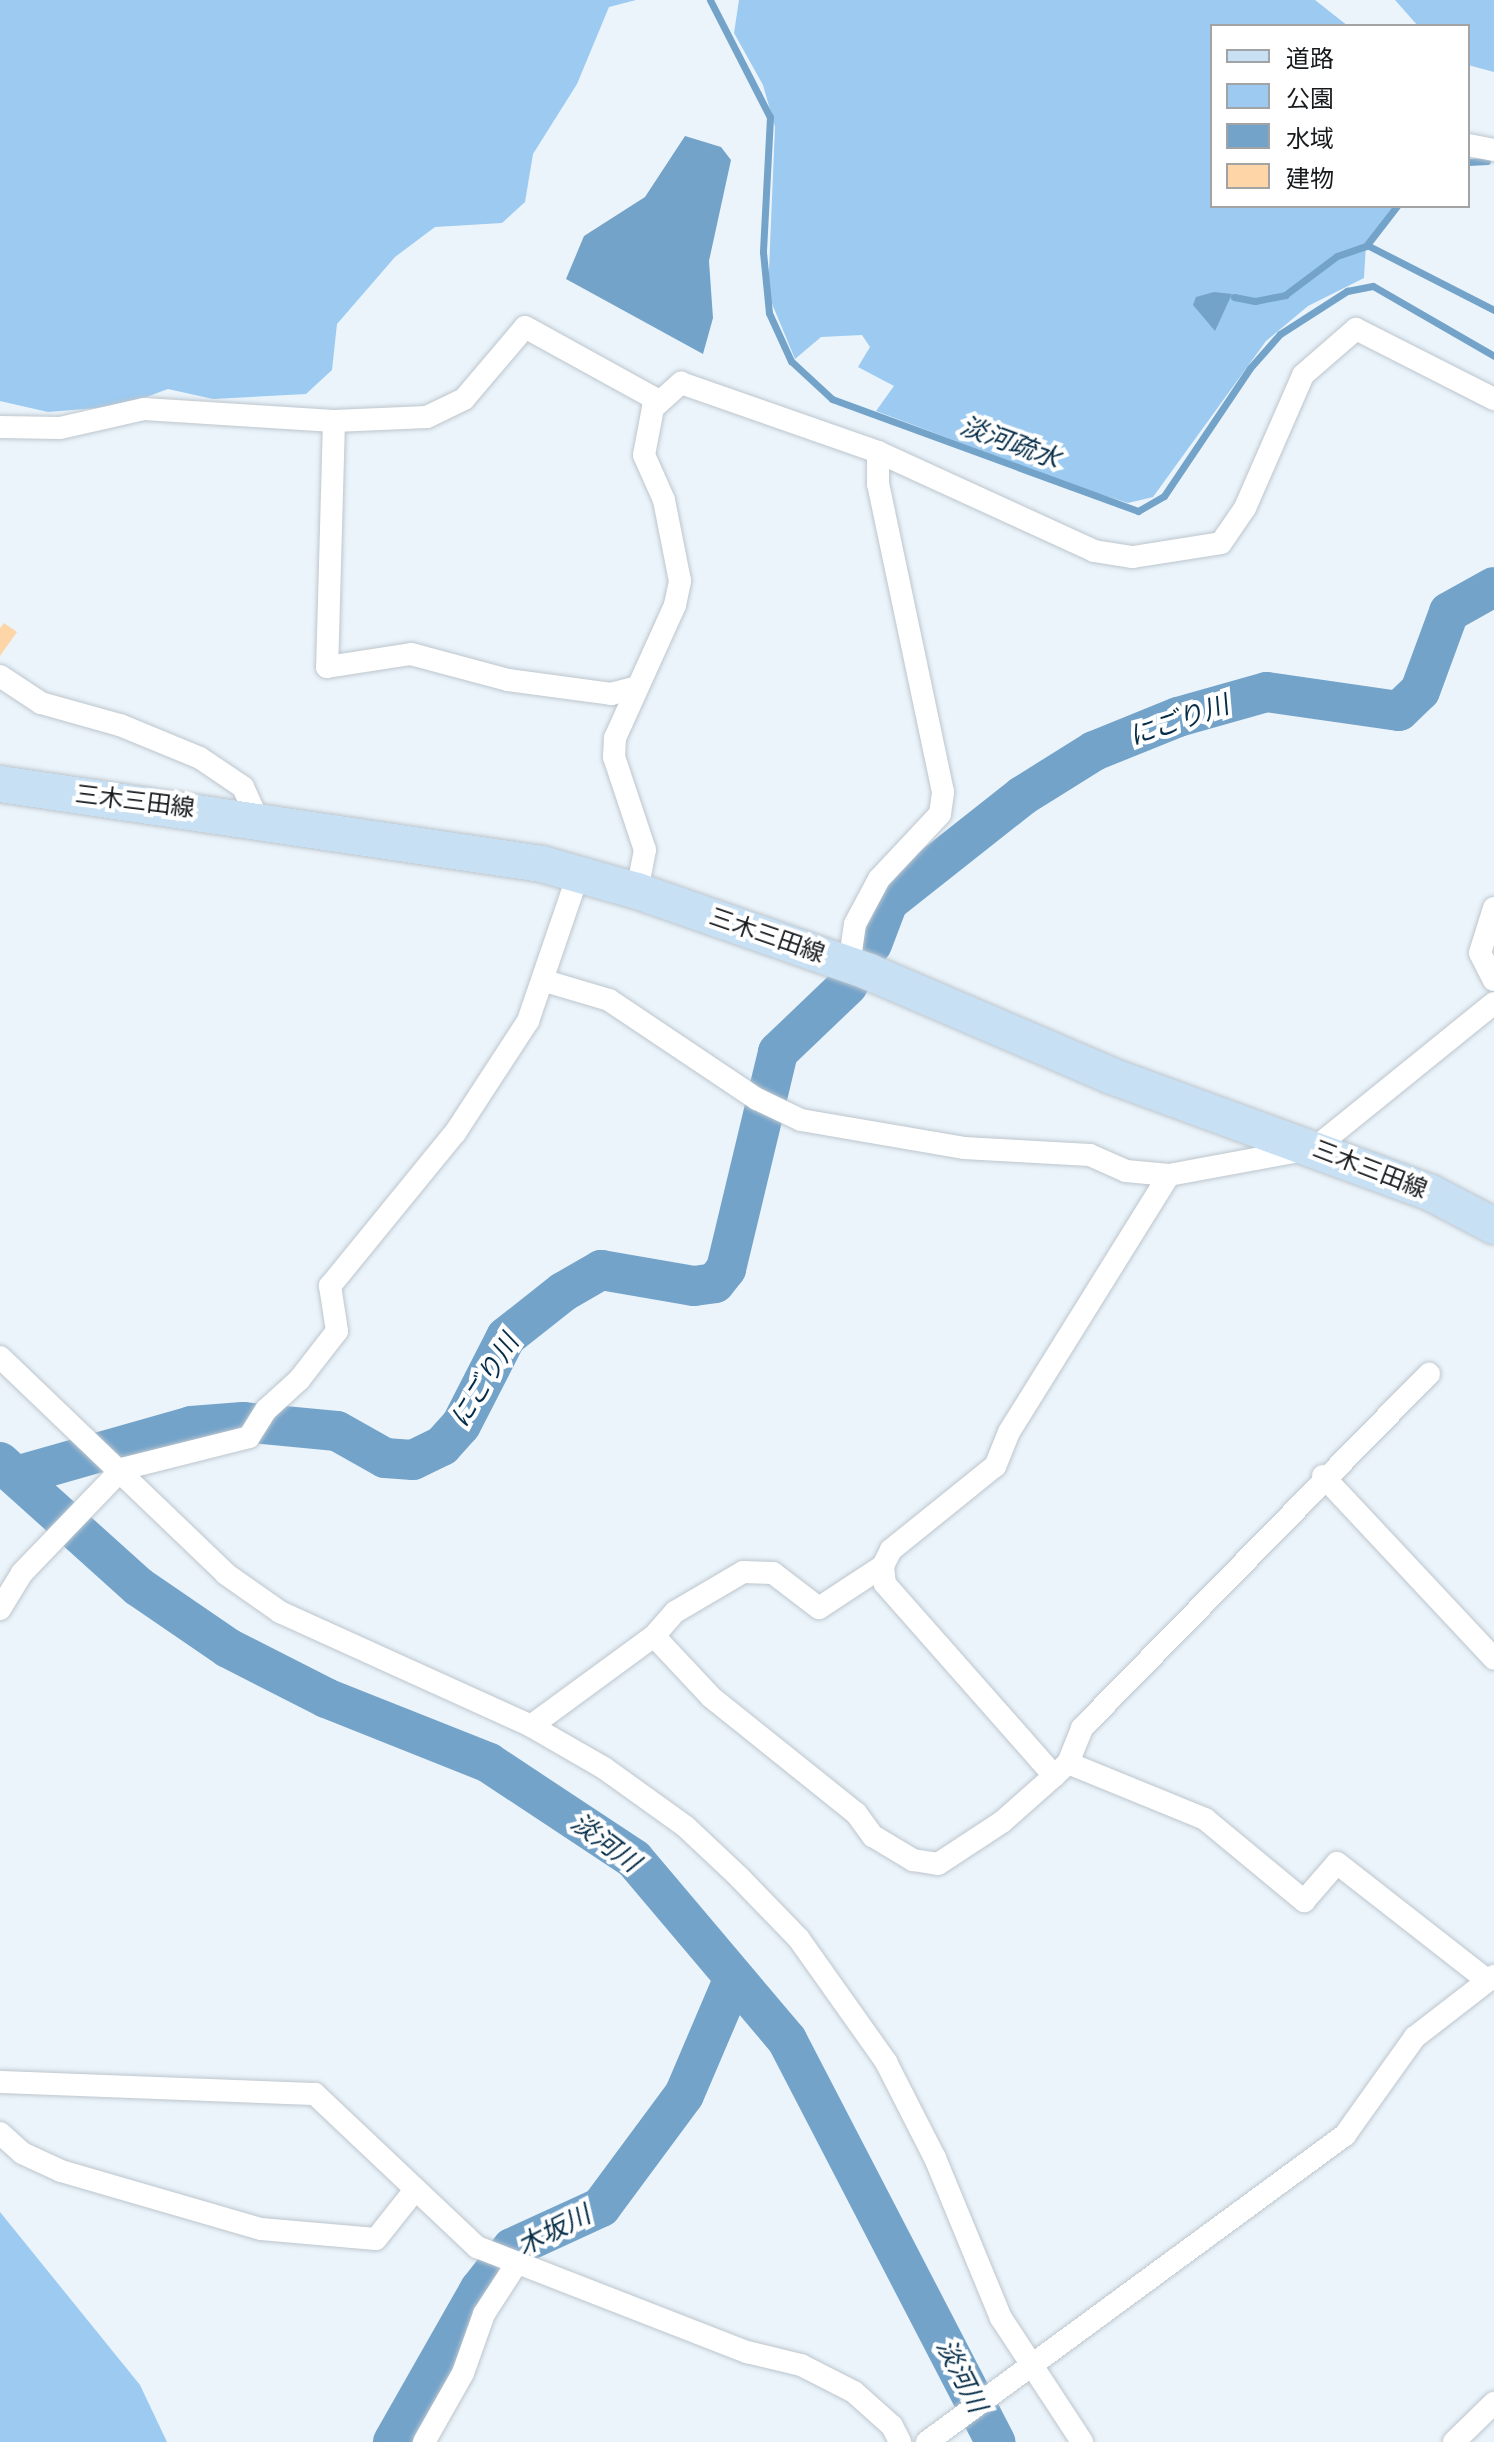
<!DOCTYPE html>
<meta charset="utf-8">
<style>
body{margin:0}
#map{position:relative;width:1494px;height:2442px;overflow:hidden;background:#ebf4fb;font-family:Karla,"Noto Sans JP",sans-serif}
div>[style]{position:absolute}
.green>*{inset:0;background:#9ccaf0}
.water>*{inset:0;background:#74a3ca}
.stream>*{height:7px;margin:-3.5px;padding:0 3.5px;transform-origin:3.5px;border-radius:3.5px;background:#74a3ca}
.river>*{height:40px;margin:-20px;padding:0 20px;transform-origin:20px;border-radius:20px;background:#74a3ca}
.building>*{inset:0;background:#fed5a6}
.roads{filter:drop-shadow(0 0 2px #bdc6cd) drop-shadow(0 0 2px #bdc6cd)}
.street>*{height:22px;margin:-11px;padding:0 11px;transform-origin:11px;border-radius:11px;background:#fff}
.primary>*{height:36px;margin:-18px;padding:0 18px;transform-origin:18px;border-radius:18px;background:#c8e0f4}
span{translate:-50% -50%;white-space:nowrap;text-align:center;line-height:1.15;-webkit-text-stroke:8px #fff;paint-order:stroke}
.street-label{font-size:24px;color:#171a1d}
.water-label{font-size:26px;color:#062d48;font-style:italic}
.legend{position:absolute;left:1210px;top:24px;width:260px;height:184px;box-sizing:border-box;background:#fff;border:2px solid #a2a3a5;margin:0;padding:10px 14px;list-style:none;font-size:24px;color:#171a1d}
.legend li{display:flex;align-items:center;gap:16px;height:40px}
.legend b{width:40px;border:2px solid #a2a3a5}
</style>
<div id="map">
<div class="green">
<div style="clip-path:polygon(0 0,636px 0,609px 7px,577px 84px,533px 154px,525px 202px,502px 223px,435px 227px,395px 257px,337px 324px,332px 370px,306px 394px,213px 399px,168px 389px,122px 406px,48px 412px,0 401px)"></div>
<div style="clip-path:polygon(739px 0,1315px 0,1348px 26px,1212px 26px,1212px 206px,1394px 206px,1366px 244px,1364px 278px,1308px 306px,1266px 341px,1153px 497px,1128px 503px,1081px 488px,876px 411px,894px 386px,858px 367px,870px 347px,862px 335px,821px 337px,795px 359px,768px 294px,775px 127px,763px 85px,734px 33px)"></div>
<div style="clip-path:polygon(1395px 0,1494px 0,1494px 72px,1468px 65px,1468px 26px,1418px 26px)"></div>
<div style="clip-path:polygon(0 2212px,140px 2385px,167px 2442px,0 2442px)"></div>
</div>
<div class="water">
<div style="clip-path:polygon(685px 136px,721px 147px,731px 160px,709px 261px,713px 318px,703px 354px,566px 279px,584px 236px,645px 197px)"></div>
<div style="clip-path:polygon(1214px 292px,1232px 294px,1215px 331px,1193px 305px,1196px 297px)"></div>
</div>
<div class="stream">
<div style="left:710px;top:0;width:131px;rotate:62.9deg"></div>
<div style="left:770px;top:117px;width:135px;rotate:93deg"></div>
<div style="left:763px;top:252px;width:61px;rotate:84.4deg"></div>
<div style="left:769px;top:313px;width:53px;rotate:65.4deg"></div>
<div style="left:791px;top:361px;width:56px;rotate:42.8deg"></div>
<div style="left:832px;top:399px;width:326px;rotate:20.1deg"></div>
<div style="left:1138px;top:511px;width:30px;rotate:-30deg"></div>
<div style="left:1164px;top:496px;width:154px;rotate:-56.1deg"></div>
<div style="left:1250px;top:368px;width:45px;rotate:-48.6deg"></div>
<div style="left:1280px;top:334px;width:80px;rotate:-32.7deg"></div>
<div style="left:1347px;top:291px;width:26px;rotate:-11deg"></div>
<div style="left:1373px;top:286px;width:140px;rotate:30deg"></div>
<div style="left:1468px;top:162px;width:19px;rotate:-3deg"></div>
<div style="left:1367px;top:245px;width:143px;rotate:27.1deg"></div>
<div style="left:1234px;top:297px;width:21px;rotate:11deg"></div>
<div style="left:1255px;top:301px;width:31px;rotate:-11deg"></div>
<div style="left:1285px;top:295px;width:65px;rotate:-36.9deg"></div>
<div style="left:1337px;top:256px;width:31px;rotate:-19deg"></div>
<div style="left:1366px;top:246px;width:51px;rotate:-52.2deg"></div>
</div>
<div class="river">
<div style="left:872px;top:944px;width:45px;rotate:-69.1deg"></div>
<div style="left:888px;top:902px;width:171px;rotate:-38.3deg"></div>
<div style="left:1022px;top:796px;width:85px;rotate:-32deg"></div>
<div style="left:1094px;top:751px;width:91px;rotate:-22deg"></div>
<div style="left:1178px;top:717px;width:92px;rotate:-15.7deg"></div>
<div style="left:1267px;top:692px;width:133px;rotate:8.2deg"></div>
<div style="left:1399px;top:711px;width:29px;rotate:-44deg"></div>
<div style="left:1420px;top:691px;width:84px;rotate:-69.8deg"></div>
<div style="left:1449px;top:612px;width:51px;rotate:-29.1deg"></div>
<div style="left:0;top:1462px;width:187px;rotate:42deg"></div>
<div style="left:139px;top:1587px;width:108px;rotate:34.4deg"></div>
<div style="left:228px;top:1648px;width:110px;rotate:27deg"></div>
<div style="left:326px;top:1698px;width:175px;rotate:21.7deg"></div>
<div style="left:489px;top:1763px;width:174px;rotate:33.5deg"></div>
<div style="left:634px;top:1859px;width:237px;rotate:49.8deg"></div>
<div style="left:787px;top:2040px;width:453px;rotate:62.6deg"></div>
<div style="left:16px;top:1476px;width:182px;rotate:-15.9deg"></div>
<div style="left:191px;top:1426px;width:52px;rotate:-4.4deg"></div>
<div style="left:243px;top:1422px;width:94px;rotate:5.5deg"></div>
<div style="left:337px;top:1431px;width:55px;rotate:29.4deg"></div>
<div style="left:385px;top:1458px;width:28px;rotate:4deg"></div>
<div style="left:413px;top:1460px;width:32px;rotate:-26deg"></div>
<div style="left:442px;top:1446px;width:28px;rotate:-48deg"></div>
<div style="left:461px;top:1425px;width:99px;rotate:-62.9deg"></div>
<div style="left:506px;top:1337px;width:73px;rotate:-38.3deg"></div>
<div style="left:563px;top:1292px;width:44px;rotate:-30.1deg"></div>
<div style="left:601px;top:1270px;width:94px;rotate:9.8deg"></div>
<div style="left:694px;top:1286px;width:21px;rotate:-8deg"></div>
<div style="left:715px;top:1283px;width:18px;rotate:-52deg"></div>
<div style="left:726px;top:1269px;width:223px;rotate:-76.5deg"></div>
<div style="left:778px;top:1052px;width:97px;rotate:-43.7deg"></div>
<div style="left:393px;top:2442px;width:176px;rotate:-60.4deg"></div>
<div style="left:480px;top:2289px;width:52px;rotate:-52deg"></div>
<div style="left:512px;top:2248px;width:98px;rotate:-24.7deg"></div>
<div style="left:601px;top:2207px;width:139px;rotate:-53.5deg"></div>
<div style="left:684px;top:2095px;width:127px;rotate:-66.9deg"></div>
</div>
<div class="building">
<div style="clip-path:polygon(4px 623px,17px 632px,0 656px,0 628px)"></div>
</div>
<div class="roads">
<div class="street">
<div style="left:1468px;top:145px;width:26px;rotate:11deg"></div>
<div style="left:334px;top:421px;width:246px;rotate:91.6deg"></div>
<div style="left:327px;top:667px;width:85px;rotate:-8.8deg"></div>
<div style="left:411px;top:654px;width:100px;rotate:15deg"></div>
<div style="left:508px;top:680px;width:104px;rotate:7.7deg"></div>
<div style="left:611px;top:694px;width:24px;rotate:-15deg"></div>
<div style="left:0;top:427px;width:60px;rotate:1deg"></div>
<div style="left:60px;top:428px;width:86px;rotate:-12.7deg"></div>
<div style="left:144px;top:409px;width:190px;rotate:3.6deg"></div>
<div style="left:334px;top:421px;width:93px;rotate:-2.5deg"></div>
<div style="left:427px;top:417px;width:41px;rotate:-25.9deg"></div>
<div style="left:464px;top:399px;width:94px;rotate:-49.7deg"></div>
<div style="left:525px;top:327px;width:151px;rotate:28.9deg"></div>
<div style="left:0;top:676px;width:49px;rotate:33.4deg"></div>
<div style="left:41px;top:703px;width:82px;rotate:15.6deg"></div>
<div style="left:120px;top:725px;width:87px;rotate:22.4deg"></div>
<div style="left:200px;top:758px;width:52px;rotate:34deg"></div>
<div style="left:243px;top:787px;width:34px;rotate:66deg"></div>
<div style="left:637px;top:891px;width:42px;rotate:-79deg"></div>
<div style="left:645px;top:850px;width:98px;rotate:-108.4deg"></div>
<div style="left:614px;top:757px;width:19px;rotate:-87deg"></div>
<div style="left:615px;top:738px;width:146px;rotate:-65.7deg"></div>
<div style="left:675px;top:605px;width:25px;rotate:-78deg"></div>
<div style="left:680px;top:581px;width:83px;rotate:-101.2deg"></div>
<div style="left:664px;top:500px;width:49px;rotate:-114deg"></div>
<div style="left:644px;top:455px;width:48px;rotate:-79.2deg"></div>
<div style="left:653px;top:408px;width:38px;rotate:-42deg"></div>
<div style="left:681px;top:383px;width:209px;rotate:19.3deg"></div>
<div style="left:878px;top:452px;width:238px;rotate:24.6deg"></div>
<div style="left:1094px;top:551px;width:39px;rotate:9deg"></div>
<div style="left:1133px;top:557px;width:89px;rotate:-9deg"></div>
<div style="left:1221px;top:543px;width:42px;rotate:-55.6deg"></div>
<div style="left:1245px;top:508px;width:145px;rotate:-66.4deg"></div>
<div style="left:1303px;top:375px;width:70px;rotate:-41deg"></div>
<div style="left:1356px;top:329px;width:155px;rotate:26.9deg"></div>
<div style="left:1494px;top:908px;width:47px;rotate:107.3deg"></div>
<div style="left:1480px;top:953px;width:30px;rotate:63deg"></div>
<div style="left:849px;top:965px;width:41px;rotate:-81.7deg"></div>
<div style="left:855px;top:924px;width:51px;rotate:-61.9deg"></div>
<div style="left:879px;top:879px;width:89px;rotate:-46.8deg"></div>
<div style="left:940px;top:814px;width:22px;rotate:-82deg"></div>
<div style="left:943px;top:792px;width:315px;rotate:-101.9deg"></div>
<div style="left:878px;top:484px;width:32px;rotate:-90deg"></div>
<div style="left:545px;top:981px;width:67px;rotate:16.5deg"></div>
<div style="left:609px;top:1000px;width:178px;rotate:33.8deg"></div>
<div style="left:757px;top:1099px;width:49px;rotate:25.5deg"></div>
<div style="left:801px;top:1120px;width:165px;rotate:9.7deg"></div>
<div style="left:964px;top:1148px;width:126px;rotate:3.2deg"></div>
<div style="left:1090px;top:1155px;width:39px;rotate:24deg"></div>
<div style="left:1126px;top:1171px;width:43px;rotate:5.3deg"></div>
<div style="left:1169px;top:1175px;width:148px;rotate:-10.5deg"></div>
<div style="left:1315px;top:1148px;width:230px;rotate:-39deg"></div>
<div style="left:1169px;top:1175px;width:303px;rotate:121.9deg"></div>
<div style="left:1009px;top:1432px;width:37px;rotate:112deg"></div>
<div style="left:995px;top:1466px;width:134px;rotate:141.1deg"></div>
<div style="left:891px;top:1550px;width:18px;rotate:117deg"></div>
<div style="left:883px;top:1566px;width:18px;rotate:84deg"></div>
<div style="left:885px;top:1584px;width:256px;rotate:48.6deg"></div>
<div style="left:1054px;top:1776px;width:19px;rotate:-43deg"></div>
<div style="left:1068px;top:1763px;width:148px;rotate:22.2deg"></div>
<div style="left:1205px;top:1819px;width:129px;rotate:39.6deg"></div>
<div style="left:1304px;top:1901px;width:50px;rotate:-49deg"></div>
<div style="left:1337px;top:1863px;width:190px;rotate:38deg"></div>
<div style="left:0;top:1357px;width:313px;rotate:43.8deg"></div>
<div style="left:226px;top:1574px;width:66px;rotate:35.1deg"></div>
<div style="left:280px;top:1612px;width:276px;rotate:24.4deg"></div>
<div style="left:531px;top:1726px;width:84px;rotate:29.9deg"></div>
<div style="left:604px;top:1768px;width:101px;rotate:35.7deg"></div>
<div style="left:686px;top:1827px;width:73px;rotate:43.3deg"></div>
<div style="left:739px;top:1877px;width:86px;rotate:45.9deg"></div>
<div style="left:799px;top:1939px;width:151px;rotate:54.7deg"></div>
<div style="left:886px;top:2062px;width:108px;rotate:63deg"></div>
<div style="left:935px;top:2158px;width:173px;rotate:67.6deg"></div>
<div style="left:1001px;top:2318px;width:148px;rotate:56.8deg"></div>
<div style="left:1323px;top:1476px;width:250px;rotate:46.9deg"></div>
<div style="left:0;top:1609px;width:42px;rotate:-58.6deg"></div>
<div style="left:22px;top:1573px;width:144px;rotate:-46.1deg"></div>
<div style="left:122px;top:1469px;width:131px;rotate:-14.1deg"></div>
<div style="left:249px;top:1437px;width:32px;rotate:-58deg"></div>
<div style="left:266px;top:1410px;width:45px;rotate:-42.3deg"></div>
<div style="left:299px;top:1380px;width:62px;rotate:-52.2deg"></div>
<div style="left:337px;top:1331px;width:46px;rotate:-98.8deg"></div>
<div style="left:330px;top:1286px;width:198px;rotate:-50.8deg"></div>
<div style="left:455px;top:1133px;width:134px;rotate:-56.9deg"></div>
<div style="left:528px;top:1021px;width:154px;rotate:-71.1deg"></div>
<div style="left:654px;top:1636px;width:83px;rotate:46.9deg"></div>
<div style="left:711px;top:1697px;width:186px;rotate:38.7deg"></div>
<div style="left:856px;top:1813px;width:29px;rotate:54deg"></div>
<div style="left:873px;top:1836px;width:47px;rotate:31deg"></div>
<div style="left:913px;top:1860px;width:25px;rotate:9deg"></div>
<div style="left:938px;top:1864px;width:77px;rotate:-33.3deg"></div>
<div style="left:1002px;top:1822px;width:69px;rotate:-41.5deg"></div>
<div style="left:531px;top:1726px;width:152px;rotate:-36.2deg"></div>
<div style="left:654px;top:1636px;width:32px;rotate:-49deg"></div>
<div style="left:675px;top:1612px;width:79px;rotate:-30.5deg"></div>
<div style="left:743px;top:1572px;width:30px;rotate:2deg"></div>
<div style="left:773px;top:1573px;width:58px;rotate:37.3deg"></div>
<div style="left:819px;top:1608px;width:77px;rotate:-33.3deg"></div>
<div style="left:1068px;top:1763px;width:38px;rotate:-68deg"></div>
<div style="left:1082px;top:1728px;width:496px;rotate:-45.6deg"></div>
<div style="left:0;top:2082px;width:315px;rotate:2.2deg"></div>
<div style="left:315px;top:2094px;width:223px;rotate:43.4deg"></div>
<div style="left:477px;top:2247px;width:290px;rotate:21.3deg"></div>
<div style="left:747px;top:2352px;width:56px;rotate:13.5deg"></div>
<div style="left:801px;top:2365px;width:59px;rotate:27deg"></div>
<div style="left:854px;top:2392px;width:51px;rotate:41.8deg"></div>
<div style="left:892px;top:2426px;width:18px;rotate:63deg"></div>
<div style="left:0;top:2133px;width:30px;rotate:42deg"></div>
<div style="left:22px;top:2153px;width:43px;rotate:24.8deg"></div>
<div style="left:61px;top:2171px;width:208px;rotate:16.2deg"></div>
<div style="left:261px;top:2229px;width:115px;rotate:5deg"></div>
<div style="left:376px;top:2239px;width:63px;rotate:-51.5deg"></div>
<div style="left:424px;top:2442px;width:79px;rotate:-60.5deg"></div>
<div style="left:463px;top:2373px;width:63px;rotate:-70.4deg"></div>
<div style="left:484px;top:2314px;width:57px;rotate:-57.1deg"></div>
<div style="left:927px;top:2442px;width:519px;rotate:-36.3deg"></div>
<div style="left:1345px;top:2135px;width:120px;rotate:-54.5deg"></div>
<div style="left:1415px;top:2037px;width:100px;rotate:-37.7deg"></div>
<div style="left:1454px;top:2442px;width:56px;rotate:-44.3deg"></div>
</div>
<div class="primary">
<div style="left:0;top:784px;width:548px;rotate:8.4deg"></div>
<div style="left:542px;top:864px;width:99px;rotate:15.9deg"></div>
<div style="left:637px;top:891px;width:246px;rotate:19.2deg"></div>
<div style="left:869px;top:972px;width:261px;rotate:23.2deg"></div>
<div style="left:1109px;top:1075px;width:343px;rotate:20.1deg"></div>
<div style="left:1431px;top:1193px;width:71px;rotate:27.6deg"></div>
</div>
</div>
<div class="street-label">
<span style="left:135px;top:802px;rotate:7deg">三木三田線</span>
<span style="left:767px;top:936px;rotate:19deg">三木三田線</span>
<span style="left:1370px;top:1170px;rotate:21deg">三木三田線</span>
</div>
<div class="water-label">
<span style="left:1010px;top:443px;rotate:20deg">淡河疏水</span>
<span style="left:1179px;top:721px;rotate:-19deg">にごり川</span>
<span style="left:485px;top:1381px;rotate:-58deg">にごり川</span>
<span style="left:605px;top:1843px;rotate:37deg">淡河川</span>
<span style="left:554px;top:2231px;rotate:-27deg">木坂川</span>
<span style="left:961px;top:2376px;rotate:63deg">淡河川</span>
</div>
<ul class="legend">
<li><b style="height:10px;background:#c8e0f4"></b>道路</li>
<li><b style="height:22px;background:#9ccaf0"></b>公園</li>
<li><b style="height:22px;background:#74a3ca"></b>水域</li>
<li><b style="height:22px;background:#fed5a6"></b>建物</li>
</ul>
</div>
